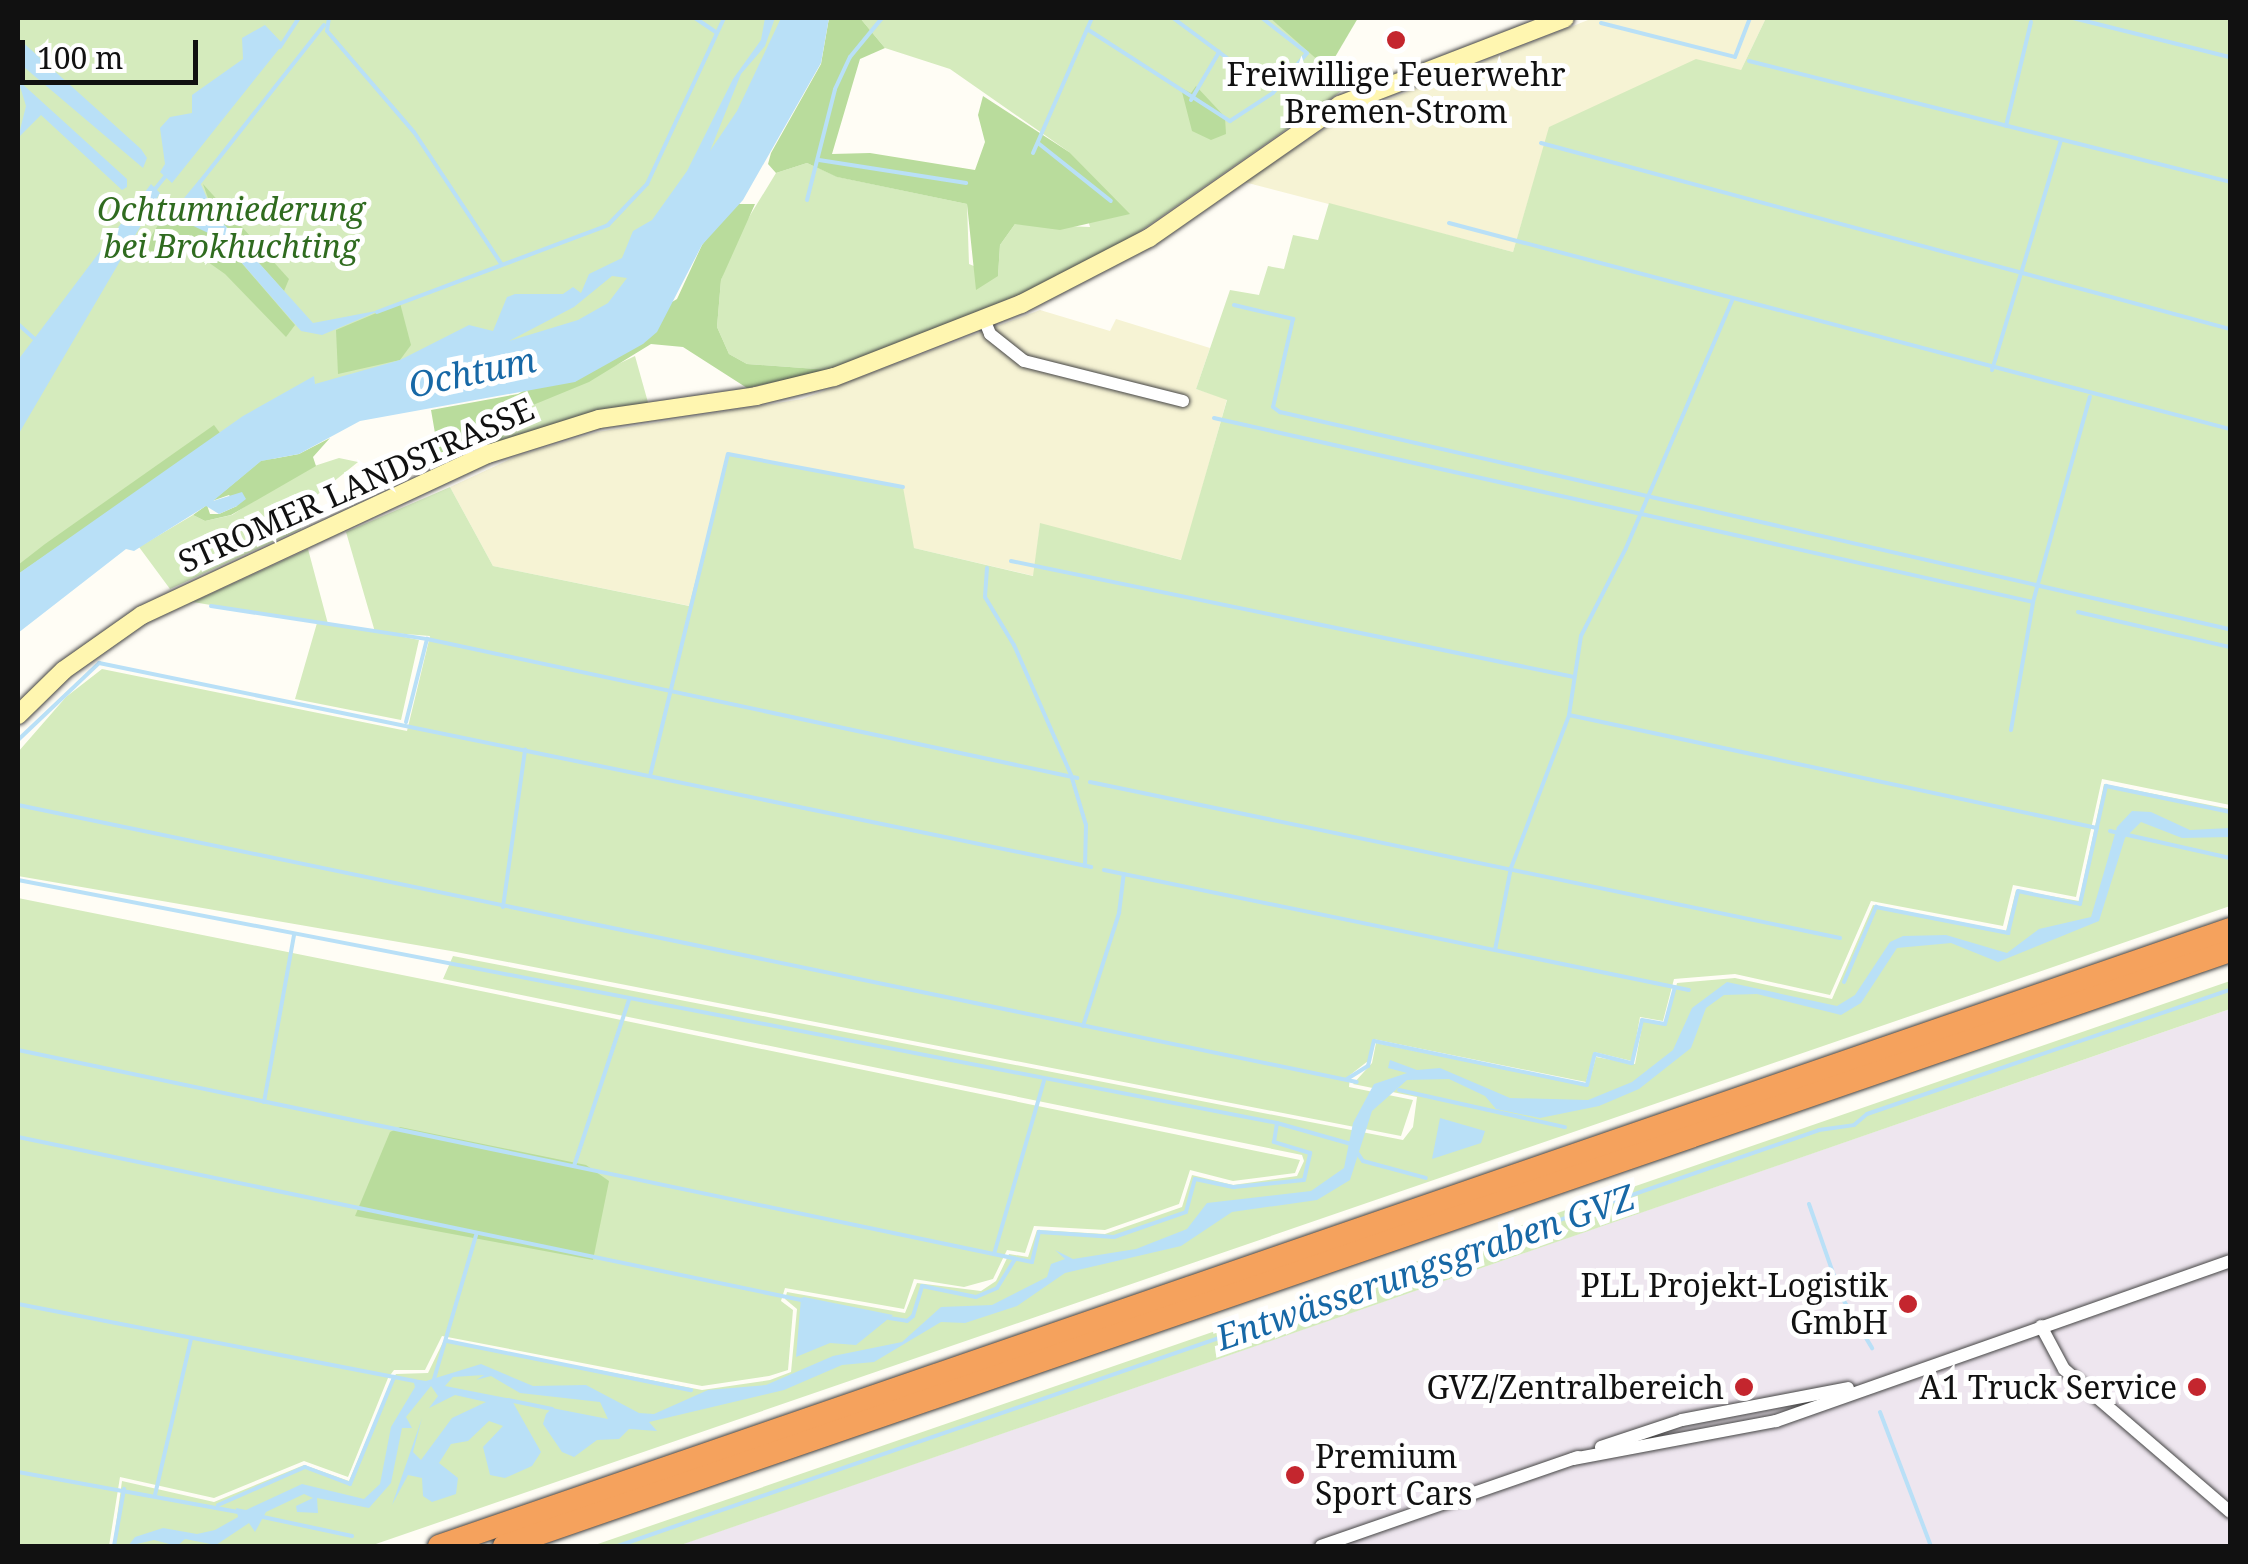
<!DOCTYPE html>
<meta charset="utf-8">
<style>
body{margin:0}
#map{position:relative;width:2248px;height:1564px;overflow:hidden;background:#fffdf5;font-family:"Noto Serif",serif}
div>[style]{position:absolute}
.industrial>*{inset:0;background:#eee6ef}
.farmland>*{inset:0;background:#f6f3d4}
.green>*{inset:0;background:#d5ebbd}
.forest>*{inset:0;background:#b9dc9c}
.water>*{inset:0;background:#b9e0f7}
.stream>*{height:4px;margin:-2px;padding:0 2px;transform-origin:2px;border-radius:2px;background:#b9e0f7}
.roads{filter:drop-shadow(0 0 2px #444) drop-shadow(0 0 2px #444)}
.minor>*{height:12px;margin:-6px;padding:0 6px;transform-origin:6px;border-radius:6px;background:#fff}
.secondary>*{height:18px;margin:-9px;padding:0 9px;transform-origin:9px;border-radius:9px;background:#fff6b0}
.motorway>*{height:22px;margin:-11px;padding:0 11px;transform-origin:11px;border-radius:11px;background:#f5a25d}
.dots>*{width:28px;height:28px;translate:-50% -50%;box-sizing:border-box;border:5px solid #fff;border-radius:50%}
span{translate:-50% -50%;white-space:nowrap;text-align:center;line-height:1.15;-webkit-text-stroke:10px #fff;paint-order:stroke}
.poi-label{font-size:32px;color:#111}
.right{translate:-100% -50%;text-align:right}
.left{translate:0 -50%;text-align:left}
.park-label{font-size:32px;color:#2f6b1f;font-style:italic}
.street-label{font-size:32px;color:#111}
.water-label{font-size:35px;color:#1768a6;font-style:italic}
.frame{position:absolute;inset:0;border:20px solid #111;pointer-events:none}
.scale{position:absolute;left:20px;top:40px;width:178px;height:45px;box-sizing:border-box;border:5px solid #111;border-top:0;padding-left:12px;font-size:30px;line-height:35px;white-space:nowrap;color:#111;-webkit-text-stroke:8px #fff;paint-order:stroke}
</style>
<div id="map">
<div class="industrial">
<div style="clip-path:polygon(2230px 1009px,2230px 1546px,677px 1546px)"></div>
</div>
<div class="farmland">
<div style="clip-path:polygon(1593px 18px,1766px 18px,1741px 70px,1550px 127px,1513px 252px,1244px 182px,1341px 118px)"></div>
<div style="clip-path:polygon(1040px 310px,1110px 331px,1116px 319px,1210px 348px,1196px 389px,1227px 399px,1182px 560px,1040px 524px,1034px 576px,914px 548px,690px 606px,493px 566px,450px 487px,517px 456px,597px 432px,802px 399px)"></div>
</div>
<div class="green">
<div style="clip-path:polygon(18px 18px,817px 18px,634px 318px,369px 404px,18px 605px)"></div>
<div style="clip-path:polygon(860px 18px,1270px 18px,1321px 58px,1343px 90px,1089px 267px,830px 370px,747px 364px,729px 354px,717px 327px,721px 280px,735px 240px,776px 173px,807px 163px,838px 177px,967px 204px,969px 264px,998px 276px,1000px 245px,1015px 224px,1090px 227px,1069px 152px,950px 69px,885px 48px)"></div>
<div style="clip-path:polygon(1766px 18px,2230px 18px,2230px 805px,2102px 779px,2076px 897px,2013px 885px,2003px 926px,1871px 901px,1830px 995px,1735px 974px,1674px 979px,1663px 1021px,1640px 1017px,1632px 1061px,1594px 1052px,1586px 1082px,1373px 1039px,1368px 1061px,1350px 1075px,1349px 1087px,1413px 1100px,1401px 1136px,451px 951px,18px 876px,18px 752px,66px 697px,102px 669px,407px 731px,430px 636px,380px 632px,419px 640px,401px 720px,295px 699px,317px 623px,193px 602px,308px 549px,328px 624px,375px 632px,346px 532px,450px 487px,493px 566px,689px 606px,728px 454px,903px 487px,914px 548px,1033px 576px,1040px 523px,1181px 560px,1227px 400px,1196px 389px,1230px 290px,1259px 295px,1268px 266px,1284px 269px,1293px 235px,1318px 240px,1329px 203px,1513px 252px,1549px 127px,1696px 59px,1741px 70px)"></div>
<div style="clip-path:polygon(635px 356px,649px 406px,597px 411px,501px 441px,516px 412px)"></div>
<div style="clip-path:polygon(339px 458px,358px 462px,297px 511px,301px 529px,170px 589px,139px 547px,193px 515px,205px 521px,232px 515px,302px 470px)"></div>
<div style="clip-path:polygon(2104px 784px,2230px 809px,2230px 906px,370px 1546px,113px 1546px,122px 1481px,214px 1502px,304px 1465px,349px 1481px,392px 1380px,396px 1374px,428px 1373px,444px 1340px,702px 1390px,770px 1380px,791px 1372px,797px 1309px,785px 1299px,787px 1292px,905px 1313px,917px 1283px,981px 1291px,996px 1281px,1009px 1254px,1028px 1257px,1037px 1230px,1105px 1234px,1182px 1207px,1192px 1175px,1233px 1185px,1297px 1176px,1304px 1161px,1302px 1155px,443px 979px,453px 956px,1403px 1140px,1413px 1127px,1417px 1097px,1353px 1084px,1372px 1063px,1376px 1043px,1588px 1086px,1596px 1057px,1635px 1064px,1643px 1021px,1666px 1025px,1677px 983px,1735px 978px,1832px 999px,1873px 905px,2006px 931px,2016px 890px,2079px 901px)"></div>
<div style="clip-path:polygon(18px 898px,437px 982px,1300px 1160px,1295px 1173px,1233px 1181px,1190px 1170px,1179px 1204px,1105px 1230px,1034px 1226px,1025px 1253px,1007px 1250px,993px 1279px,964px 1287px,914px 1279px,904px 1309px,785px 1288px,781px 1301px,793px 1310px,788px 1370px,769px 1376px,702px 1386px,442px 1336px,425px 1370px,394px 1370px,388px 1378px,348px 1477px,304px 1461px,214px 1498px,120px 1477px,109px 1546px,18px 1546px)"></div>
<div style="clip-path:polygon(2230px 981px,2230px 1009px,678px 1546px,592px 1546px)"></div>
</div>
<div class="forest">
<div style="clip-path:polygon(829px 18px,860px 18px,885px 48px,860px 59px,832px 154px,870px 153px,975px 170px,985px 142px,978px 115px,983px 96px,1069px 152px,1130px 214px,1060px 230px,1015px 224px,1000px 245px,998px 276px,976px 290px,967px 204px,837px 177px,807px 163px,776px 173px,768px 164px,771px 153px,821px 64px)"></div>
<div style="clip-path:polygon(1270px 18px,1358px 18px,1328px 69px)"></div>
<div style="clip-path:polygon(1196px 86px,1225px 117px,1226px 134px,1211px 140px,1192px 131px,1181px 88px,1191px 93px)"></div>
<div style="clip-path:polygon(203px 184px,289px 279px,284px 291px,213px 212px)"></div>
<div style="clip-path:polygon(733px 204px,755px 204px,721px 280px,717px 327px,729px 354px,747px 364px,830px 370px,747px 388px,683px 347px,651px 344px,589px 382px,516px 412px,501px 441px,441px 468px,431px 410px,518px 394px,677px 299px,702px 245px)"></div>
<div style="clip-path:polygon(168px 209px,221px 239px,295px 325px,286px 337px,225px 274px,191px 250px,162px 248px,137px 259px)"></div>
<div style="clip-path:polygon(400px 303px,411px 345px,400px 360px,338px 374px,336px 330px)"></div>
<div style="clip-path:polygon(214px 425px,220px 433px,194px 454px,18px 574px,18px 565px,45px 544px)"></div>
<div style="clip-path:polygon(330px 438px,313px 457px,316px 466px,231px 515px,205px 521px,193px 515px,207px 505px,210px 514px,219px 514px,237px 506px,229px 495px,212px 501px,261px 461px,299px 454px)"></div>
<div style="clip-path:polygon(400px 1127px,586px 1165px,609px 1181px,593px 1260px,355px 1216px,390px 1132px)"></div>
</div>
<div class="water">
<div style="clip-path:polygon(evenodd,765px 18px,775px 18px,765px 46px,741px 74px,710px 151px,737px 111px,781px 18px,829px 18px,821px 63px,743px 200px,702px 245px,657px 332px,643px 344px,575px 382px,360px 421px,299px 454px,261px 461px,213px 501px,242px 492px,246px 499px,237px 506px,219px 514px,206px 506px,134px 551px,126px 549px,18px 633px,18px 574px,243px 416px,314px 376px,315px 384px,400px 360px,469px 325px,493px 331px,507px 297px,515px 294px,563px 294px,573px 287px,581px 293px,589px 274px,622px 258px,633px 231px,652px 220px,687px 171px,733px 79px,761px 40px,765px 18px,612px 276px,627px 278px,608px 303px,578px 320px,509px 341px,574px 307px,612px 276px)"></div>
<div style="clip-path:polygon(265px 25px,283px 44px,172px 183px,160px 172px,165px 164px,160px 128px,170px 117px,192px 113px,192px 95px,243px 59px,242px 38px)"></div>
<div style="clip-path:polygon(18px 38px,141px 149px,147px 158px,143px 168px,18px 62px)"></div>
<div style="clip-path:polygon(18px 80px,127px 179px,127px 187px,122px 190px,41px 115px,18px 138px,26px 106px)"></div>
<div style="clip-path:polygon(199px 180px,213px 212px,313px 323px,381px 310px,322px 335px,301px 331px,221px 239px,170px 215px)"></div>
<div style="clip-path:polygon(151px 184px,160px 193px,18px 435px,18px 360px)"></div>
<div style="clip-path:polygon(2132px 811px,2151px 812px,2190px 830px,2230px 828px,2230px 837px,2182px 838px,2141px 822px,2125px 838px,2099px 921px,1998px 962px,1951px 943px,1897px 948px,1861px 1003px,1841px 1015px,1757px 994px,1724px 995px,1706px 1008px,1691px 1048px,1639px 1089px,1599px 1106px,1540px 1118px,1496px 1109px,1485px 1096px,1449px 1079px,1407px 1080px,1372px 1111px,1350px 1180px,1317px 1200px,1232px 1212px,1181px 1246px,1065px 1273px,1017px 1306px,965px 1323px,941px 1322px,874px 1362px,842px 1365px,784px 1390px,649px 1422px,657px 1431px,629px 1429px,619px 1439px,597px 1440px,574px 1457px,562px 1452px,543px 1424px,546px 1414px,552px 1408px,608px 1419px,600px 1402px,520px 1393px,491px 1376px,476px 1380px,484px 1375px,453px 1377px,445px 1386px,511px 1399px,541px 1452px,532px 1466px,505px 1478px,490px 1475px,483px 1447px,503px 1426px,489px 1421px,468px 1441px,451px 1444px,439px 1463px,458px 1478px,456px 1494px,432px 1502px,423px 1496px,422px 1478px,408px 1475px,392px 1505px,422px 1418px,413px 1452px,421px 1460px,452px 1418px,486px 1402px,455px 1395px,429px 1408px,438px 1396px,431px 1386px,406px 1417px,412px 1428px,402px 1428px,391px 1483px,369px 1508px,317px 1498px,318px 1513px,297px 1512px,296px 1506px,313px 1498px,304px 1494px,266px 1512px,255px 1532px,249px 1523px,216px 1545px,185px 1539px,177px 1546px,154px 1540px,128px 1546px,135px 1537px,163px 1528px,197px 1534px,215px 1530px,238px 1517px,236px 1508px,246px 1510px,302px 1484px,364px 1499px,380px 1484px,391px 1427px,415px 1387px,413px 1379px,426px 1381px,481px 1364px,533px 1386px,586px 1385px,639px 1413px,654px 1414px,708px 1390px,766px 1385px,833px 1356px,902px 1342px,941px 1307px,992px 1305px,1047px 1277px,1051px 1264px,1065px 1259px,1055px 1250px,1073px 1259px,1136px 1249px,1187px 1229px,1207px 1203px,1311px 1191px,1344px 1168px,1353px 1123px,1374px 1084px,1407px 1073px,1388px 1068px,1390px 1060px,1417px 1070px,1440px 1068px,1510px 1098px,1588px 1100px,1632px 1082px,1673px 1050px,1692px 1008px,1727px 982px,1837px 1006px,1855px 995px,1890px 942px,1903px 936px,1946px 935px,2007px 953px,2039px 929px,2091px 917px,2117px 827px)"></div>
<div style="clip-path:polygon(1440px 1118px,1485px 1131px,1481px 1143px,1432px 1159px)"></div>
<div style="clip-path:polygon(801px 1298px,804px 1297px,893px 1315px,856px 1345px,830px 1343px,796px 1357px)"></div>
</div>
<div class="stream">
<div style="left:329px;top:18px;width:13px;rotate:99deg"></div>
<div style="left:327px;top:31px;width:133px;rotate:49.3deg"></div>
<div style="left:414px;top:132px;width:159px;rotate:56.5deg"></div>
<div style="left:695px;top:18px;width:25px;rotate:34deg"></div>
<div style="left:1173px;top:18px;width:106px;rotate:36.5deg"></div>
<div style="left:2073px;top:18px;width:162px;rotate:14deg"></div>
<div style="left:1601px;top:23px;width:138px;rotate:14.2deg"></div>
<div style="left:1735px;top:57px;width:42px;rotate:-69deg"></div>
<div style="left:1087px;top:29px;width:170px;rotate:32.8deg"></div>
<div style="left:1230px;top:121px;width:51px;rotate:-33.1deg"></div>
<div style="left:1273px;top:93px;width:52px;rotate:-49.6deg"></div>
<div style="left:1307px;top:53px;width:57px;rotate:-142.1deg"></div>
<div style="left:280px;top:47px;width:35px;rotate:-57deg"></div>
<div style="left:1749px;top:61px;width:496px;rotate:14.1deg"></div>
<div style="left:1191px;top:100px;width:56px;rotate:-59.7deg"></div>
<div style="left:2006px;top:126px;width:107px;rotate:-76.5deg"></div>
<div style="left:1038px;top:143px;width:93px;rotate:38.5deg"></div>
<div style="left:1541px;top:143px;width:714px;rotate:15.11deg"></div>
<div style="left:1033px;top:153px;width:147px;rotate:-66.4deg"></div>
<div style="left:819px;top:160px;width:149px;rotate:8.9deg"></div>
<div style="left:200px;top:182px;width:200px;rotate:-51.7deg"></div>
<div style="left:155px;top:189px;width:21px;rotate:-51deg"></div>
<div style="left:807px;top:200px;width:114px;rotate:-75.8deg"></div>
<div style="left:835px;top:89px;width:35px;rotate:-65deg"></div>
<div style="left:850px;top:57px;width:50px;rotate:-50.6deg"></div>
<div style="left:1449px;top:223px;width:808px;rotate:14.78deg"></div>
<div style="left:1234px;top:305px;width:61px;rotate:13.3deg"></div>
<div style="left:1293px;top:319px;width:90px;rotate:102.8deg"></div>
<div style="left:1273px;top:407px;width:9px;rotate:36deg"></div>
<div style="left:1280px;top:412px;width:973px;rotate:12.89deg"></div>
<div style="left:377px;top:312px;width:247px;rotate:-20.6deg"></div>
<div style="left:608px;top:225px;width:57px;rotate:-46.4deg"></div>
<div style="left:647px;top:184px;width:183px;rotate:-65.1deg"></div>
<div style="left:18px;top:324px;width:25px;rotate:42deg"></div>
<div style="left:1992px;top:370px;width:240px;rotate:-73.3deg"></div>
<div style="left:1214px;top:418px;width:839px;rotate:12.66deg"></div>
<div style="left:1011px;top:561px;width:575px;rotate:11.64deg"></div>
<div style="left:987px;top:568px;width:29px;rotate:94deg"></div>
<div style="left:985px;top:597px;width:56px;rotate:58.9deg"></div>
<div style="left:1014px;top:645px;width:142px;rotate:66.3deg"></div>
<div style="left:1071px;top:775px;width:52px;rotate:73.3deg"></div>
<div style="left:1086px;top:825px;width:41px;rotate:91.4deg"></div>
<div style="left:211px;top:606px;width:219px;rotate:8.7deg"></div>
<div style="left:427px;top:639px;width:665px;rotate:12.07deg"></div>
<div style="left:2078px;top:612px;width:156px;rotate:13deg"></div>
<div style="left:1569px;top:715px;width:540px;rotate:12.08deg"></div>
<div style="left:406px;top:722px;width:86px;rotate:-75.8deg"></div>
<div style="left:2011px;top:730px;width:130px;rotate:-80.2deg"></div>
<div style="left:2033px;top:602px;width:213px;rotate:-74.5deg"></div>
<div style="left:18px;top:740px;width:112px;rotate:-43.5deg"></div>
<div style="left:99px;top:663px;width:1013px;rotate:11.62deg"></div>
<div style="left:650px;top:776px;width:331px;rotate:-76.4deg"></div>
<div style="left:728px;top:454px;width:178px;rotate:10.7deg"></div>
<div style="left:1090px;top:782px;width:766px;rotate:11.75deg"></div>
<div style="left:18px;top:805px;width:1367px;rotate:11.69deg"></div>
<div style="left:2110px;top:831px;width:123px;rotate:12.7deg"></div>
<div style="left:1104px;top:870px;width:597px;rotate:11.59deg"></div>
<div style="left:18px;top:880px;width:1282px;rotate:10.92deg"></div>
<div style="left:1277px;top:1123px;width:77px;rotate:15.8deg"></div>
<div style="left:503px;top:907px;width:159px;rotate:-82deg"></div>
<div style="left:1495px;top:950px;width:84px;rotate:-79deg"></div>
<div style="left:1511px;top:868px;width:164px;rotate:-69.2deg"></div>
<div style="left:1569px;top:715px;width:80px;rotate:-81.4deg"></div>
<div style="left:1581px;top:636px;width:99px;rotate:-62.9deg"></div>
<div style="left:1626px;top:548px;width:269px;rotate:-66.8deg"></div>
<div style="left:1844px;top:982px;width:82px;rotate:-66.9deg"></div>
<div style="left:1876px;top:907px;width:135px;rotate:11.1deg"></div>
<div style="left:2008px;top:933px;width:43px;rotate:-76.6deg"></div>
<div style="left:2018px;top:891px;width:63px;rotate:11.8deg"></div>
<div style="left:2080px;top:904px;width:121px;rotate:-77.6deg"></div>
<div style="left:2106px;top:786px;width:127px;rotate:11.8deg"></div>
<div style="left:1083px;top:1026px;width:119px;rotate:-72.3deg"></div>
<div style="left:1119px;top:913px;width:39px;rotate:-83deg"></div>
<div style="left:18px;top:1050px;width:1036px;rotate:11.81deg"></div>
<div style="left:1032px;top:1262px;width:31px;rotate:-77deg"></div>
<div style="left:1039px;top:1232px;width:75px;rotate:3.8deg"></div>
<div style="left:1114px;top:1237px;width:76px;rotate:-19.1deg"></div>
<div style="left:1186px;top:1212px;width:34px;rotate:-75deg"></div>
<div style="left:1195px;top:1179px;width:40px;rotate:12deg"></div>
<div style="left:1234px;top:1187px;width:70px;rotate:-5.7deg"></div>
<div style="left:1304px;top:1180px;width:28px;rotate:-77deg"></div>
<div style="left:1310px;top:1153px;width:38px;rotate:-163deg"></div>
<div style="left:1274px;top:1142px;width:19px;rotate:-81deg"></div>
<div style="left:1347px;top:1079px;width:25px;rotate:-32deg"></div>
<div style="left:1368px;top:1066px;width:26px;rotate:-77deg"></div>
<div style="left:1374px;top:1041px;width:217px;rotate:11.7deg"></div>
<div style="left:1587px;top:1085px;width:32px;rotate:-76deg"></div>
<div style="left:1595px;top:1054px;width:38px;rotate:14deg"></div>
<div style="left:1632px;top:1063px;width:44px;rotate:-76.9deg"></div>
<div style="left:1642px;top:1020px;width:23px;rotate:10deg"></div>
<div style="left:1665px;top:1024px;width:38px;rotate:-75deg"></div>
<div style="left:1399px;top:1090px;width:170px;rotate:12.6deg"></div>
<div style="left:264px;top:1102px;width:170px;rotate:-79.8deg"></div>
<div style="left:18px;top:1137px;width:800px;rotate:11.76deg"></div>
<div style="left:1356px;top:1151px;width:12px;rotate:55deg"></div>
<div style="left:1363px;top:1161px;width:65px;rotate:15.1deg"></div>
<div style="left:574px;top:1166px;width:175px;rotate:-71.7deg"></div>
<div style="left:1809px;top:1204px;width:97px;rotate:70.8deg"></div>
<div style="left:1841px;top:1296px;width:61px;rotate:59.2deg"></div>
<div style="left:994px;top:1254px;width:180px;rotate:-73.9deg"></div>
<div style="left:18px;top:1304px;width:404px;rotate:11deg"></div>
<div style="left:889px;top:1318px;width:18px;rotate:9deg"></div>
<div style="left:907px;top:1321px;width:8px;rotate:-40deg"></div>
<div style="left:913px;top:1316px;width:31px;rotate:-73deg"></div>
<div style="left:922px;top:1286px;width:55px;rotate:11.5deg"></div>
<div style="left:976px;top:1297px;width:23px;rotate:-23deg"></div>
<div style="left:997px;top:1288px;width:34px;rotate:-58deg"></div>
<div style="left:447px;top:1341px;width:249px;rotate:11.4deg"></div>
<div style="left:434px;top:1379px;width:150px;rotate:-73.7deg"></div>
<div style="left:508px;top:1400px;width:45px;rotate:11.6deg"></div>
<div style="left:1880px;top:1412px;width:143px;rotate:69.2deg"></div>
<div style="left:18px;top:1472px;width:225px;rotate:10.3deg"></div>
<div style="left:155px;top:1495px;width:160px;rotate:-77deg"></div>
<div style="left:218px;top:1505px;width:95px;rotate:-23.6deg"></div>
<div style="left:305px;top:1467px;width:48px;rotate:20.7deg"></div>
<div style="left:350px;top:1484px;width:116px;rotate:-67.6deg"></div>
<div style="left:263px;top:1517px;width:91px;rotate:12.1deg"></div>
<div style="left:114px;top:1546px;width:58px;rotate:-80deg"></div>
<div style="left:618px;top:1546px;width:1271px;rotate:-19.1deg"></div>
<div style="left:1819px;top:1130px;width:35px;rotate:-8deg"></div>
<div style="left:1854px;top:1125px;width:17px;rotate:-40deg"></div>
<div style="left:1867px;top:1114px;width:384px;rotate:-18.9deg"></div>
</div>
<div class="roads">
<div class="minor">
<div style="left:984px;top:319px;width:16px;rotate:68deg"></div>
<div style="left:990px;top:334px;width:43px;rotate:38.5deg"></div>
<div style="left:1024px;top:361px;width:164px;rotate:14.1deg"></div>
<div style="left:2041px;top:1326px;width:49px;rotate:61.9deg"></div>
<div style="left:2064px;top:1369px;width:219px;rotate:40.7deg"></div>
<div style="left:1601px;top:1447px;width:85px;rotate:-18.4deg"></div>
<div style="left:1682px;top:1420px;width:169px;rotate:-10.9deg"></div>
<div style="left:1573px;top:1459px;width:207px;rotate:-10.6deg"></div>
<div style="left:1776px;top:1421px;width:481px;rotate:-19.4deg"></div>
<div style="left:1321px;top:1546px;width:272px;rotate:-19.1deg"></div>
</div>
<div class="secondary">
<div style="left:18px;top:715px;width:64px;rotate:-44.4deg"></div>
<div style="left:64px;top:670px;width:95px;rotate:-35.2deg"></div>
<div style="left:142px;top:615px;width:382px;rotate:-25deg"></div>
<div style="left:488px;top:454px;width:116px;rotate:-17.5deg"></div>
<div style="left:599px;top:419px;width:159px;rotate:-8.3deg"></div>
<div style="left:756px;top:396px;width:80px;rotate:-13.7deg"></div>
<div style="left:834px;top:377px;width:201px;rotate:-21.3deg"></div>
<div style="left:1021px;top:304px;width:144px;rotate:-27.3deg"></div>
<div style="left:1149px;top:238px;width:233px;rotate:-34.9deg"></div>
<div style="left:1340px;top:105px;width:241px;rotate:-21.1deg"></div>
</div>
<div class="motorway">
<div style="left:439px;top:1546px;width:1894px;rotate:-19.01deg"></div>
<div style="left:504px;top:1546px;width:1826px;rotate:-19.02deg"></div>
</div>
</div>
<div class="dots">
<div style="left:1396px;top:40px;background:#c4262e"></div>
<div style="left:1908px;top:1304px;background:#c4262e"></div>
<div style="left:1744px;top:1387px;background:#c4262e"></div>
<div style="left:2197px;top:1387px;background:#c4262e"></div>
<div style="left:1295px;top:1475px;background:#c4262e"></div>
</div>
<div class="poi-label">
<span style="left:1396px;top:93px">Freiwillige Feuerwehr<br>Bremen-Strom</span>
<span class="right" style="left:1888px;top:1304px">PLL Projekt-Logistik<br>GmbH</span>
<span class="right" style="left:1724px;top:1387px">GVZ/Zentralbereich</span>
<span class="right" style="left:2177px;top:1387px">A1 Truck Service</span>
<span class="left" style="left:1315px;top:1475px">Premium<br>Sport Cars</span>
</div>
<div class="park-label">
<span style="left:231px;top:228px">Ochtumniederung<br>bei Brokhuchting</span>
</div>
<div class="street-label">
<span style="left:356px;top:485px;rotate:-24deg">STROMER LANDSTRASSE</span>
</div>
<div class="water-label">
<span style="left:472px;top:372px;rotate:-12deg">Ochtum</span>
<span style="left:1425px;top:1267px;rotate:-19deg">Entwässerungsgraben GVZ</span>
</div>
<div class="frame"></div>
<div class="scale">100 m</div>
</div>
